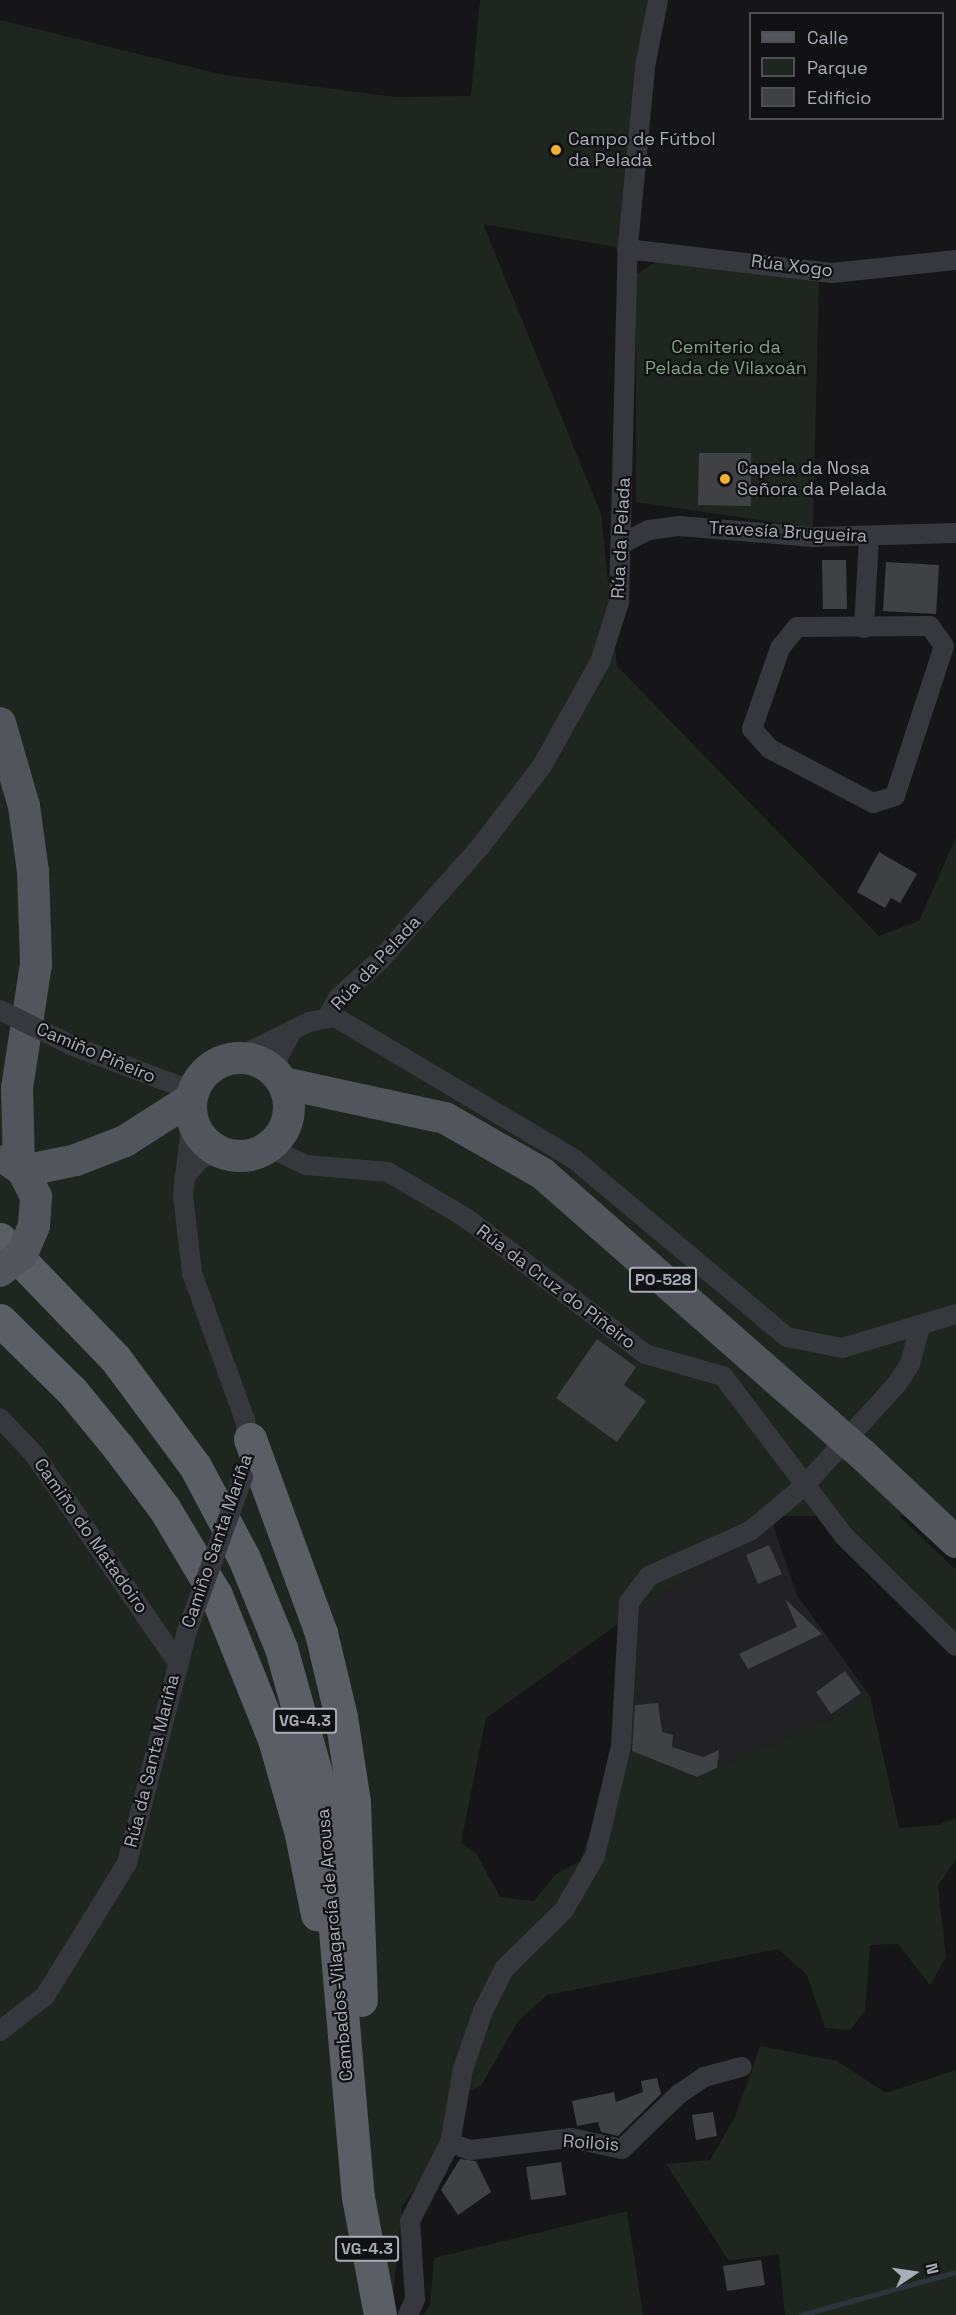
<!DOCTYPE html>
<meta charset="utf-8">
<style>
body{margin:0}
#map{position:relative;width:956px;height:2315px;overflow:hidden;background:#161618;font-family:"Space Grotesk",sans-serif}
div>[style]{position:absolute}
.built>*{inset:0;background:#222225}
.green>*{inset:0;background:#1e261f}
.stream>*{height:5px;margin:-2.5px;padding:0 2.5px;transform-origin:2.5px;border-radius:2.5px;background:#2c353c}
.building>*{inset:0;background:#404145}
.minor>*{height:20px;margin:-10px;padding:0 10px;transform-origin:10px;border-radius:10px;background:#37383d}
.primary>*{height:32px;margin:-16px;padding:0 16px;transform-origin:16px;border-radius:16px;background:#53555c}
.primary>.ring{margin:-16px;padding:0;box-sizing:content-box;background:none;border:32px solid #53555c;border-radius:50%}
.trunk>*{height:33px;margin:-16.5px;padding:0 16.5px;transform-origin:16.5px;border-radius:16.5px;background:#5b5e65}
.minor-bridge>*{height:20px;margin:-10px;padding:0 10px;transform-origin:10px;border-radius:10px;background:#37383d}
.primary-bridge>*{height:32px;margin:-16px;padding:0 16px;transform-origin:16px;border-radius:16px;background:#53555c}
.dots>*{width:16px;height:16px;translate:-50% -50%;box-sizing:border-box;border:3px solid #111113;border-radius:50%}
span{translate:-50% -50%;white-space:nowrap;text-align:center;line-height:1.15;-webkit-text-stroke:4.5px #111113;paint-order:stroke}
.shield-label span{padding:2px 4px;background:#111113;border:2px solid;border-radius:4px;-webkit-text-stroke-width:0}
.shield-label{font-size:16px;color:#a8adb8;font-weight:700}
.poi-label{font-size:18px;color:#a8adb8}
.left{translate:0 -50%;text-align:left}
.street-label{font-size:18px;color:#a8adb8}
.park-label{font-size:18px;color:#7fa381}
.legend{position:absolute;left:749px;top:12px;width:195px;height:108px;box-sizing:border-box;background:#111113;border:2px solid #4d4f55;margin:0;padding:8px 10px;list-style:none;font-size:18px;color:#a8adb8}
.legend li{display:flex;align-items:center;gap:12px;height:30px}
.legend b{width:30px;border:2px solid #4d4f55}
.north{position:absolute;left:884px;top:2243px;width:60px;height:60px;-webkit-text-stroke:4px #111113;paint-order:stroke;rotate:77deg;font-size:16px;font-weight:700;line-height:24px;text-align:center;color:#a8adb8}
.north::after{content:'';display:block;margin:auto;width:21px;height:27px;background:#a8adb8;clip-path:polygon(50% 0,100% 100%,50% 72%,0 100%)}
</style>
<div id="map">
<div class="built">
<div style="clip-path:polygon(770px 1516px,797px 1595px,870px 1696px,833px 1718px,697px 1777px,621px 1746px,629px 1602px)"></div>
</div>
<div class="green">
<div style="clip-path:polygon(480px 0,662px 0,627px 249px,483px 224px,601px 514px,617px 666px,879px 936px,919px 921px,956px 837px,956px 1523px,947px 1515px,899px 1516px,956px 1570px,956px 1643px,832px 1516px,770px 1516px,486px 1718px,461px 1843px,476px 1853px,500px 1897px,534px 1901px,556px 1874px,580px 1861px,621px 1746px,697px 1777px,833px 1718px,870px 1696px,899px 1828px,938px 1825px,956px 1818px,956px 1859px,938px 1886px,946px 1957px,930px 1985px,898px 1944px,870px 1945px,865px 2011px,850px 2030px,825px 2028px,807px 1975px,778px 1949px,547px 1995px,518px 2021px,481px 2086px,458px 2095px,437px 2159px,402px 2206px,393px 2298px,368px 2315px,0 2315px,0 20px,224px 75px,396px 97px,471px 96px)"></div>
<div style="clip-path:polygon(661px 258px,819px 276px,813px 528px,636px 502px,636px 275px)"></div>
<div style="clip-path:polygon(760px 2046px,837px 2061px,886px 2093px,956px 2070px,956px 2315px,785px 2315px,779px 2254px,729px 2261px,666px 2164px,710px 2160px,735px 2117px)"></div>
<div style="clip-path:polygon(627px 2211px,643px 2315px,423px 2315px,430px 2306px,434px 2258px)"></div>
</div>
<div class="stream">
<div style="left:801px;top:2315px;width:161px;rotate:-15.5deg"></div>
</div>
<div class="building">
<div style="clip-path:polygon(699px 453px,751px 453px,751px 506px,698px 505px)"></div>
<div style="clip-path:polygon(822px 560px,846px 560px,847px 609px,823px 609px)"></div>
<div style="clip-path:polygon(886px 562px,939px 565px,936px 614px,883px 611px)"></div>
<div style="clip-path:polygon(879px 852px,917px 874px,900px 903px,891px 898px,885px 908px,857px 892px)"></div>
<div style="clip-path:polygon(597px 1339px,636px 1367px,624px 1385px,646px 1401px,617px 1442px,556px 1398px)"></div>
<div style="clip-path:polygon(769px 1545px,782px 1574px,758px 1584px,746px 1555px)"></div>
<div style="clip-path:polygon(785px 1599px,822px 1634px,748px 1669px,739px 1654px,797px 1627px)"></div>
<div style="clip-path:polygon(845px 1671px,861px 1693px,831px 1714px,816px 1692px)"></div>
<div style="clip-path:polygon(658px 1703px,662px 1732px,673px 1735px,672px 1747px,703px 1757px,719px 1750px,717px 1768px,697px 1777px,632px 1751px,635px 1705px)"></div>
<div style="clip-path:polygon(657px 2078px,661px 2094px,618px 2136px,601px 2132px,598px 2122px,577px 2126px,572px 2101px,614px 2092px,616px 2102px,643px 2092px,641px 2081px)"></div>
<div style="clip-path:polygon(713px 2112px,717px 2136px,696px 2140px,692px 2115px)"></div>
<div style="clip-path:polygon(460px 2159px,476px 2161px,491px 2192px,458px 2215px,441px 2190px)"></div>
<div style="clip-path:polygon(561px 2162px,566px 2195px,531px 2200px,526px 2167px)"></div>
<div style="clip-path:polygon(761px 2260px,765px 2285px,727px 2291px,723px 2266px)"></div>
</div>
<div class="minor">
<div style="left:627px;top:249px;width:206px;rotate:6.7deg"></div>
<div style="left:832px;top:273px;width:125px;rotate:-6deg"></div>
<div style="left:623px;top:543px;width:29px;rotate:-27deg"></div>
<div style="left:649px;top:530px;width:30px;rotate:-8deg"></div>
<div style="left:679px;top:526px;width:134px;rotate:4.7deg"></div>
<div style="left:813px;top:537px;width:143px;rotate:-1.6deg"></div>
<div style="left:930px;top:626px;width:24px;rotate:55deg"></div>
<div style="left:944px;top:646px;width:158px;rotate:108.1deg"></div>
<div style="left:895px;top:796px;width:23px;rotate:162deg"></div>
<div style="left:873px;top:803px;width:116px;rotate:-152.3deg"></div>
<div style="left:770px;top:749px;width:27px;rotate:-132deg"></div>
<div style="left:752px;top:729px;width:86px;rotate:-70.9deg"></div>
<div style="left:780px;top:648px;width:27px;rotate:-51deg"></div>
<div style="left:797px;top:627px;width:133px;rotate:-0.4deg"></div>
<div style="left:864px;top:628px;width:91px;rotate:-86.9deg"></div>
<div style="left:328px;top:1016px;width:21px;rotate:-61deg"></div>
<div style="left:338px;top:998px;width:57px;rotate:-42.1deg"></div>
<div style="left:380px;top:960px;width:151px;rotate:-48.5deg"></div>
<div style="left:480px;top:847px;width:102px;rotate:-52.6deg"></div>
<div style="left:542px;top:766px;width:119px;rotate:-60.9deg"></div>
<div style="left:600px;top:662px;width:63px;rotate:-72.4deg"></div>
<div style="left:619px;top:602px;width:357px;rotate:-88.6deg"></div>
<div style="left:628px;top:245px;width:179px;rotate:-84.5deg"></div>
<div style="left:645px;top:67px;width:68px;rotate:-79deg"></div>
<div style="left:73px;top:1046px;width:128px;rotate:20.6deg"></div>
<div style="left:238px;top:1057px;width:79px;rotate:-26.2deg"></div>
<div style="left:309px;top:1022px;width:26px;rotate:-11deg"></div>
<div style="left:335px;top:1017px;width:278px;rotate:30.7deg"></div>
<div style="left:574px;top:1159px;width:278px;rotate:39.9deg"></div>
<div style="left:787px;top:1337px;width:56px;rotate:11.3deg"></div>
<div style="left:842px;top:1348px;width:119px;rotate:-16.6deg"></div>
<div style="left:277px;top:1075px;width:18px;rotate:-87deg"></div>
<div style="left:278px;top:1057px;width:31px;rotate:-61deg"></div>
<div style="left:192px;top:1119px;width:77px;rotate:96.8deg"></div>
<div style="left:183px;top:1195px;width:79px;rotate:83.4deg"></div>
<div style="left:192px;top:1273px;width:156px;rotate:70.2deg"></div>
<div style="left:245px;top:1420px;width:28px;rotate:82deg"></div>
<div style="left:268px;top:1147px;width:42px;rotate:25.3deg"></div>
<div style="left:306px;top:1165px;width:82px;rotate:4.9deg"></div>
<div style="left:388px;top:1172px;width:91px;rotate:30.5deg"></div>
<div style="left:466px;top:1218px;width:225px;rotate:37.2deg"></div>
<div style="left:645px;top:1354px;width:81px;rotate:15.8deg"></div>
<div style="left:723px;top:1376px;width:201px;rotate:52.9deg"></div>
<div style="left:844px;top:1536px;width:157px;rotate:44.5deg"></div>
<div style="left:184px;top:1178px;width:23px;rotate:-50deg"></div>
<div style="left:199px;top:1160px;width:21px;rotate:-25deg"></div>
<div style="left:0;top:1418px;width:50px;rotate:46.6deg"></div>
<div style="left:34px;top:1454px;width:250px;rotate:55.4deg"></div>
<div style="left:0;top:2031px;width:57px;rotate:-37.9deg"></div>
<div style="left:45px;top:1996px;width:156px;rotate:-58.3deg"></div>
<div style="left:127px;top:1863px;width:240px;rotate:-75.5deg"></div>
<div style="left:450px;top:2143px;width:21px;rotate:19deg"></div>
<div style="left:470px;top:2150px;width:102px;rotate:-6.8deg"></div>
<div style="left:571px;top:2138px;width:52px;rotate:12.2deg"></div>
<div style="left:622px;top:2149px;width:79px;rotate:-44deg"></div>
<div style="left:679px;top:2094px;width:30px;rotate:-34deg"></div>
<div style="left:704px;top:2077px;width:39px;rotate:-15deg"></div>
<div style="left:408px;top:2315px;width:17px;rotate:-66deg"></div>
<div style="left:415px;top:2299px;width:78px;rotate:-93.7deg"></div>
<div style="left:410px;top:2221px;width:88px;rotate:-62.9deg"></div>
<div style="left:450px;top:2143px;width:75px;rotate:-80deg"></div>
<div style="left:463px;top:2069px;width:61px;rotate:-71deg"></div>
<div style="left:483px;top:2011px;width:47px;rotate:-63.4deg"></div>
<div style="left:504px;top:1969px;width:84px;rotate:-44.5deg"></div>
<div style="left:564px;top:1910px;width:62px;rotate:-60.1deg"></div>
<div style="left:595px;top:1856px;width:113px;rotate:-76.7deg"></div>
<div style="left:621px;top:1746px;width:144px;rotate:-86.8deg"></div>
<div style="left:629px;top:1602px;width:33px;rotate:-52deg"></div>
<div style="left:649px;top:1576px;width:111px;rotate:-24deg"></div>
<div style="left:750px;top:1531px;width:69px;rotate:-39.7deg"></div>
<div style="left:803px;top:1487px;width:139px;rotate:-47.6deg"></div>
<div style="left:897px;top:1384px;width:24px;rotate:-57deg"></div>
<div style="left:910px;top:1364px;width:39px;rotate:-75deg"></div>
</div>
<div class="primary">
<div style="left:0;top:723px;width:86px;rotate:73.9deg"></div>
<div style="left:24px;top:806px;width:67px;rotate:82.2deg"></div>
<div style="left:33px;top:872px;width:92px;rotate:88.1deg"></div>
<div style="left:36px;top:964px;width:125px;rotate:98.7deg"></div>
<div style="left:17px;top:1088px;width:78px;rotate:88.5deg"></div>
<div class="ring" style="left:191px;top:1058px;width:66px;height:66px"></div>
<div style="left:283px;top:1083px;width:166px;rotate:12.2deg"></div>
<div style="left:445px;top:1118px;width:113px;rotate:29.7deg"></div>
<div style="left:543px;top:1174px;width:386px;rotate:41.3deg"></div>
<div style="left:8px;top:1160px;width:19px;rotate:36deg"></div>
<div style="left:23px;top:1171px;width:29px;rotate:63deg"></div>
<div style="left:36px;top:1197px;width:29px;rotate:94deg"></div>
<div style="left:23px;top:1171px;width:54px;rotate:-11.7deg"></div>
<div style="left:76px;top:1160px;width:53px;rotate:-21.2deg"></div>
<div style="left:125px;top:1141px;width:78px;rotate:-32.5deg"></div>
<div style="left:862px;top:1454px;width:129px;rotate:43.1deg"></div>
</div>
<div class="trunk">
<div style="left:0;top:1239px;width:165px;rotate:46deg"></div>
<div style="left:115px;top:1358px;width:134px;rotate:53.5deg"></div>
<div style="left:195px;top:1466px;width:104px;rotate:62deg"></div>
<div style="left:244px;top:1558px;width:97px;rotate:67.7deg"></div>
<div style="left:281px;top:1648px;width:160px;rotate:74.4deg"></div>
<div style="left:324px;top:1802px;width:396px;rotate:85.1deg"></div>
<div style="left:358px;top:2197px;width:120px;rotate:79.4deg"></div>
<div style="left:0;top:1320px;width:101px;rotate:44.6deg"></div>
<div style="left:72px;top:1391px;width:72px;rotate:50.6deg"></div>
<div style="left:118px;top:1447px;width:76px;rotate:53deg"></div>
<div style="left:164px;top:1508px;width:101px;rotate:59.1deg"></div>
<div style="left:216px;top:1595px;width:155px;rotate:68.1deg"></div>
<div style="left:274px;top:1739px;width:99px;rotate:74.1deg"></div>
<div style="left:301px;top:1834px;width:82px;rotate:78.7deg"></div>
<div style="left:250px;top:1439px;width:207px;rotate:69.9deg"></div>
<div style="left:321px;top:1633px;width:86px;rotate:76.6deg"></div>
<div style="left:341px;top:1717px;width:86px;rotate:81.3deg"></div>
<div style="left:354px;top:1802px;width:198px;rotate:88deg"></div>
</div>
<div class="minor-bridge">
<div style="left:0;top:1010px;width:81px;rotate:26.3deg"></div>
<div style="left:187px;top:1631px;width:164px;rotate:-70deg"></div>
</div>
<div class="primary-bridge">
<div style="left:0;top:1271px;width:28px;rotate:-38deg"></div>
<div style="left:22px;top:1254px;width:30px;rotate:-67deg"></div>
<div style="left:833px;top:1429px;width:38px;rotate:41deg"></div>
</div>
<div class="dots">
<div style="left:556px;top:150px;background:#f2b134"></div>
<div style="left:725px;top:479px;background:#f2b134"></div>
</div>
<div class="shield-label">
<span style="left:663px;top:1280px">PO-528</span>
<span style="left:305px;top:1721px">VG-4.3</span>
<span style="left:367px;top:2249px">VG-4.3</span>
</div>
<div class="poi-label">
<span class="left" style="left:568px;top:150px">Campo de Fútbol<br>da Pelada</span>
<span class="left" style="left:737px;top:479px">Capela da Nosa<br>Señora da Pelada</span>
</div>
<div class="street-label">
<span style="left:792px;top:266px;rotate:7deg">Rúa Xogo</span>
<span style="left:788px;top:532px;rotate:3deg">Travesía Brugueira</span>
<span style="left:621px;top:538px;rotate:-87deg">Rúa da Pelada</span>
<span style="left:376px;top:963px;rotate:-47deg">Rúa da Pelada</span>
<span style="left:96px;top:1053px;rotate:23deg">Camiño Piñeiro</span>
<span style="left:556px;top:1287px;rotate:37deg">Rúa da Cruz do Piñeiro</span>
<span style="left:91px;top:1536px;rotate:55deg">Camiño do Matadoiro</span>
<span style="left:217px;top:1541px;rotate:-71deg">Camiño Santa Mariña</span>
<span style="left:152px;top:1761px;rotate:-76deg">Rúa da Santa Mariña</span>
<span style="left:335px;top:1945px;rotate:-95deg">Cambados-Vilagarcía de Arousa</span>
<span style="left:591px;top:2143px;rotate:4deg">Roilois</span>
</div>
<div class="park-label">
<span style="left:726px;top:358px">Cemiterio da<br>Pelada de Vilaxoán</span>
</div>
<ul class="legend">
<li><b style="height:8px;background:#53555c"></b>Calle</li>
<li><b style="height:16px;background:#1e261f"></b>Parque</li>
<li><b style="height:16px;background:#404145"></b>Edificio</li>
</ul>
<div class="north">N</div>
</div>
